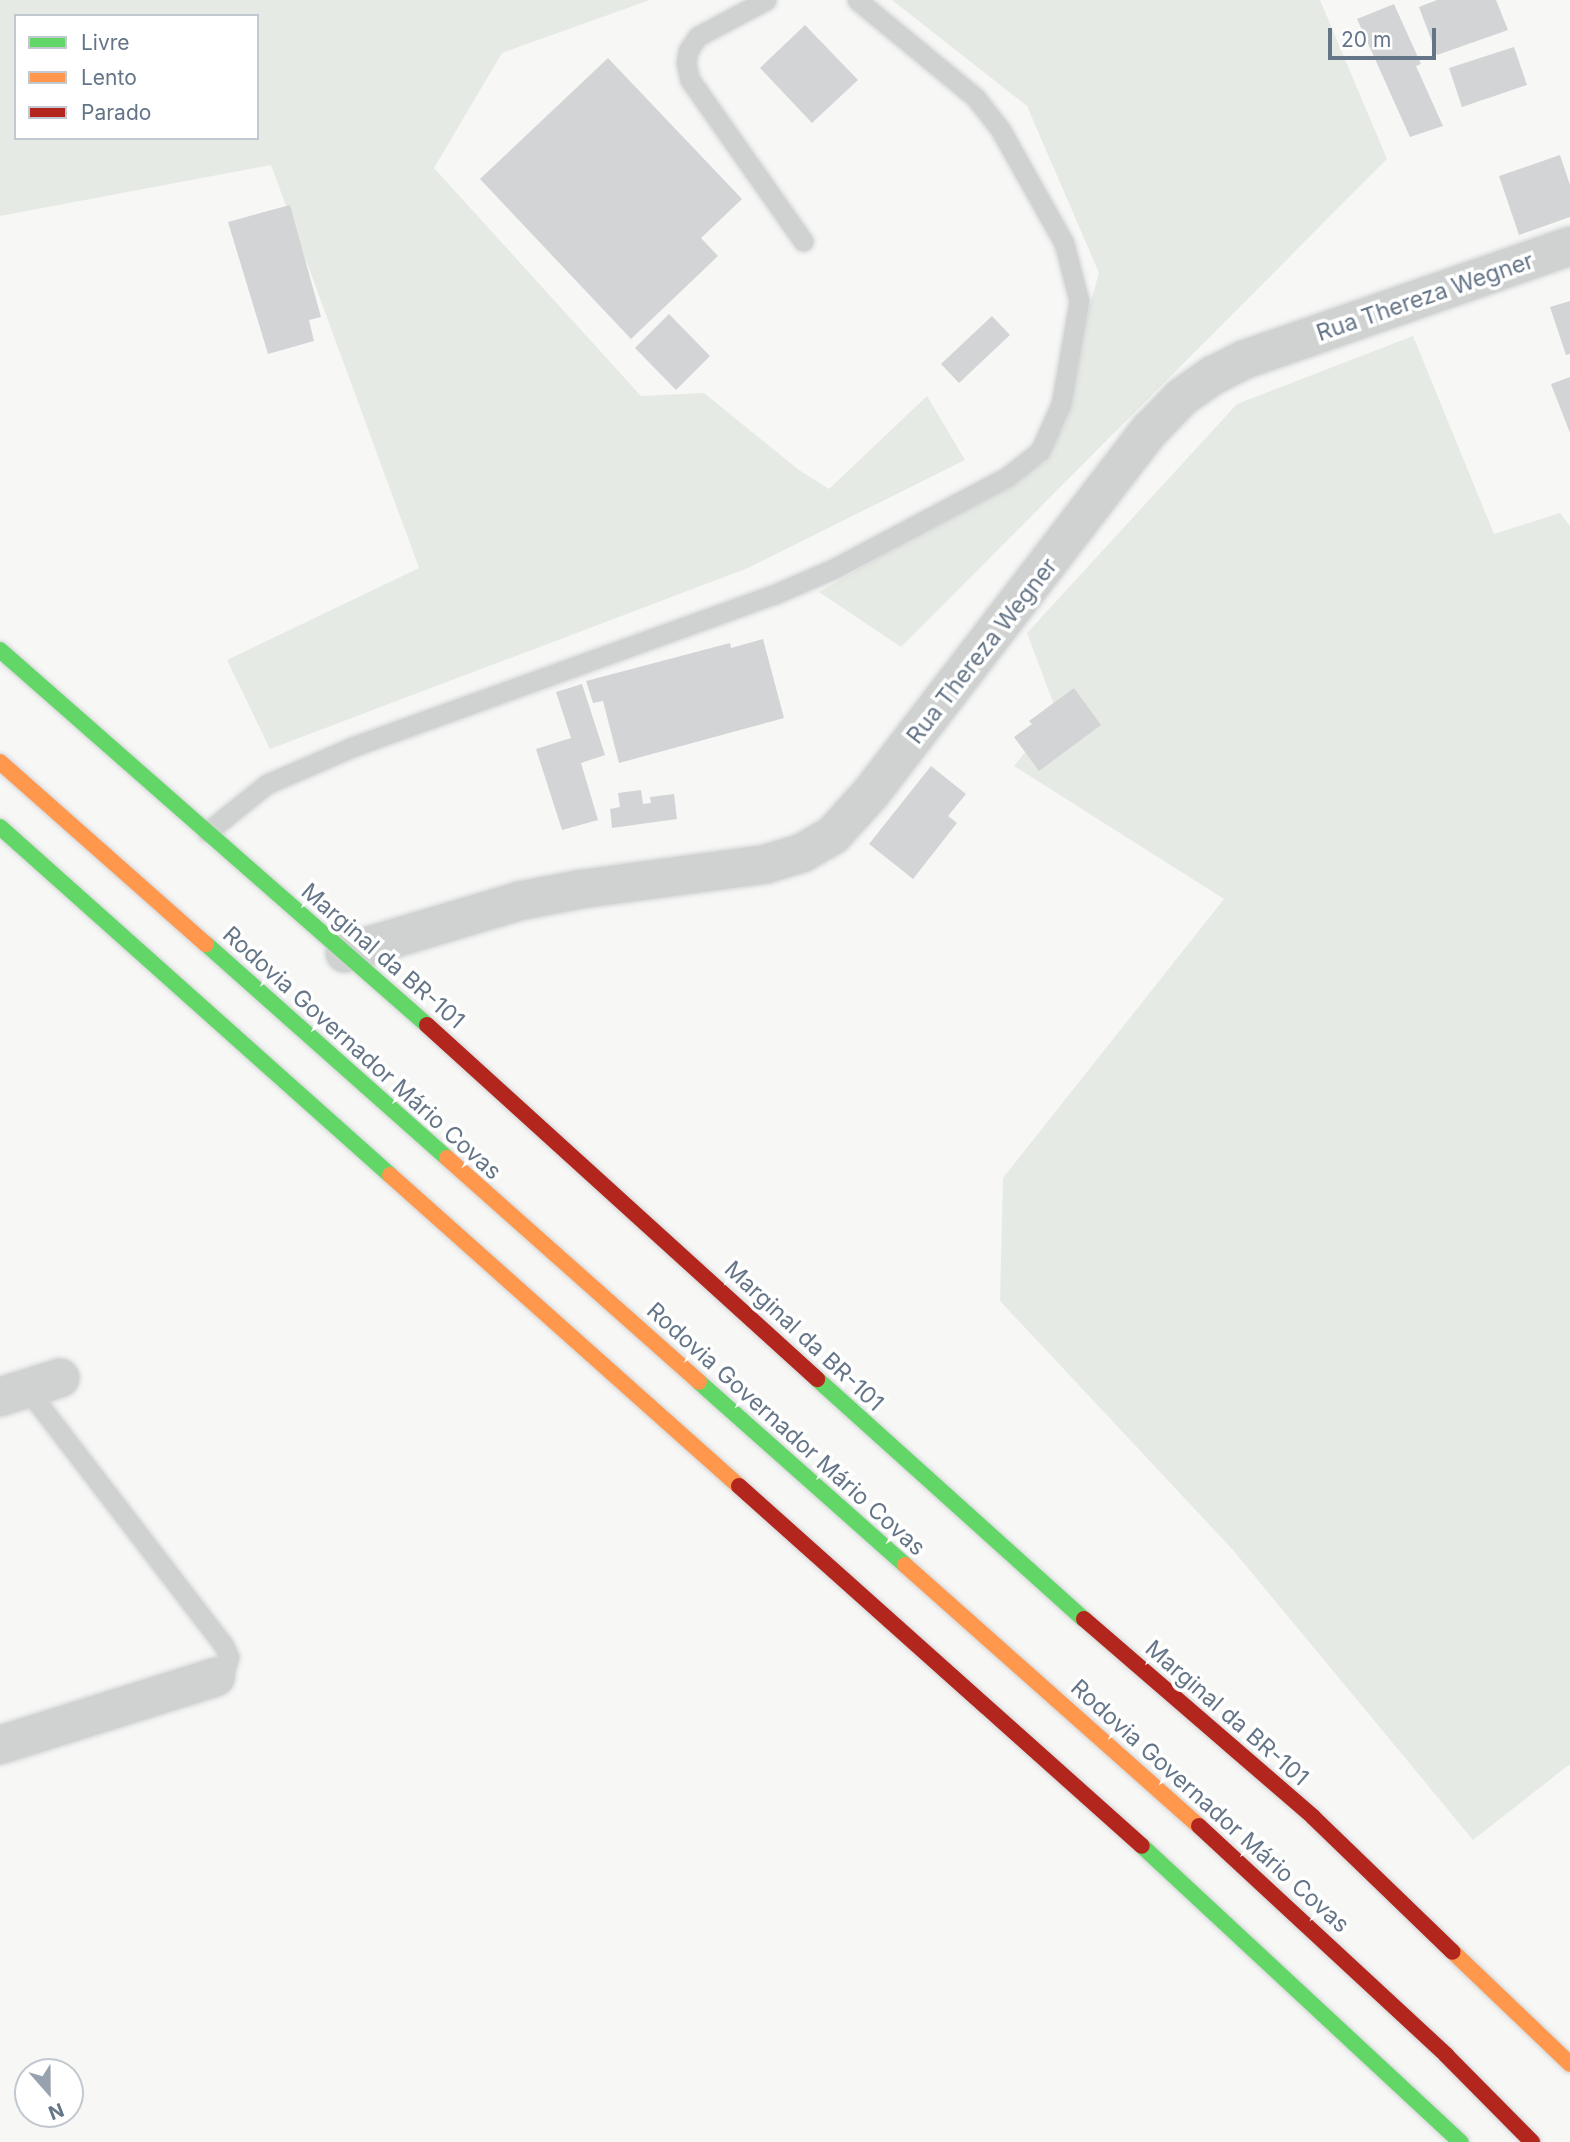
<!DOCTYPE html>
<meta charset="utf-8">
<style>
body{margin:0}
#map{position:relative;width:1570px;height:2142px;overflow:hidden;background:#f7f7f6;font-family:Inter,sans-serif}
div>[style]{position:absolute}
.green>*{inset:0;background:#e6eae4}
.building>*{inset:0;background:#d3d4d6}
.roads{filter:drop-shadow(0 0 2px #d2d4d5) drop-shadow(0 0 2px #d2d4d5)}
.lane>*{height:19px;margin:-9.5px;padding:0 9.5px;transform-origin:9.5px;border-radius:9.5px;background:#d0d2d2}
.street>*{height:38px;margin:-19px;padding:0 19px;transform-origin:19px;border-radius:19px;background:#d0d2d2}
.fast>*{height:16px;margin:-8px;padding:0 8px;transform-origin:8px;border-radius:8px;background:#63d668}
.slow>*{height:16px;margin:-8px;padding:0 8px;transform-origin:8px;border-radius:8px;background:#ff974d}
.jam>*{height:16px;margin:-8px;padding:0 8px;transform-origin:8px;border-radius:8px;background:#b3261e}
span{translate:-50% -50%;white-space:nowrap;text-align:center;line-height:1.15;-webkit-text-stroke:7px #fff;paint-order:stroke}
.street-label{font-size:23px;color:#657588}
.legend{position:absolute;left:14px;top:14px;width:245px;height:126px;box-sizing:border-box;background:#fff;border:2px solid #c1c8cf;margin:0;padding:9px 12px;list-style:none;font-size:21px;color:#657588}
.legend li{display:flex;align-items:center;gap:14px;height:35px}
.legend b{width:35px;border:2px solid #c1c8cf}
.north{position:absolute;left:14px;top:2058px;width:70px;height:70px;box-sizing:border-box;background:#fff;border:2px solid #c1c8cf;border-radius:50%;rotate:159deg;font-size:19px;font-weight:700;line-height:28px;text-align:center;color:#657588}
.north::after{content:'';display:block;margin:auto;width:24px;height:32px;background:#98a2ae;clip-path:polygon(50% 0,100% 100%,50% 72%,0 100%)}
.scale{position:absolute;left:1328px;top:28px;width:108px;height:32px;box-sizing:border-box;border:4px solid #657588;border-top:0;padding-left:9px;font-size:21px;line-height:24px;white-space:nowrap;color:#657588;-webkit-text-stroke:5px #fff;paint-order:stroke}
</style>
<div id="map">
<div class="green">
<div style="clip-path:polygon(evenodd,0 0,650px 0,502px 53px,434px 168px,641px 396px,704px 393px,799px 470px,829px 489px,927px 396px,965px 460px,748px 568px,270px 749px,227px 660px,419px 568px,271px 165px,0 216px,0 0,16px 16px,257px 16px,257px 138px,16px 138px,16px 16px)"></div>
<div style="clip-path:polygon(892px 0,1320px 0,1387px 159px,901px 647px,819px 592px,1045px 462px,1099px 273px,1027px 106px)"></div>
<div style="clip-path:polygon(1413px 336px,1494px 534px,1560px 513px,1570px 526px,1570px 1764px,1473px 1840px,1233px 1550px,1000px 1301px,1003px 1178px,1224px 899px,1014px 766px,1057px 713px,1027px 633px,1237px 404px)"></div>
</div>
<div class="building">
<div style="clip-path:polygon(1437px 0,1496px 0,1508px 30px,1437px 55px,1419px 7px)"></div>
<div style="clip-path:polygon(1394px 4px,1421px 64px,1416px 66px,1443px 126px,1410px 137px,1357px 19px)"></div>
<div style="clip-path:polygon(805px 25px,858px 80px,812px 123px,760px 68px)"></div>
<div style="clip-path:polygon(1514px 47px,1527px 85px,1462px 107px,1449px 68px)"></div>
<div style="clip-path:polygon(608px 58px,742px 199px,701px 238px,718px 256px,631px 339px,480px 179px)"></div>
<div style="clip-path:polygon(1560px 155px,1570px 185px,1570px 217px,1519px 235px,1499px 176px)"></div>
<div style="clip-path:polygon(290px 205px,321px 317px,309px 320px,314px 341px,268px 354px,228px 222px)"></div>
<div style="clip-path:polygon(1570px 301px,1570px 354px,1566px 355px,1550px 307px)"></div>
<div style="clip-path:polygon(669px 314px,710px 356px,676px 390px,635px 348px)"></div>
<div style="clip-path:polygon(992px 316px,1010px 335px,959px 383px,941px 364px)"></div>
<div style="clip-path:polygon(1570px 377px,1570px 433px,1551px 384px)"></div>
<div style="clip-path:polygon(763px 639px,784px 718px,619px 763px,603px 701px,593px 703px,586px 681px,730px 643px,731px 648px)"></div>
<div style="clip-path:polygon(582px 684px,605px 755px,581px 763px,598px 820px,562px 830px,536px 749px,571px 738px,556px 692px)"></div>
<div style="clip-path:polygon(1074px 688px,1101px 725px,1039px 771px,1014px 737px,1032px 724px,1029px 721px)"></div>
<div style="clip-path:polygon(931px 766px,966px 794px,948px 816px,957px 823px,913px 879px,869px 844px)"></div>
<div style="clip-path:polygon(641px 790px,643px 804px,651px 803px,650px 797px,674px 794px,677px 819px,612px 828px,610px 809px,620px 807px,618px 793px)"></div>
</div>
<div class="roads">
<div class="lane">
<div style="left:766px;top:0;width:77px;rotate:152.1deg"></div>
<div style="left:698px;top:36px;width:18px;rotate:124deg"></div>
<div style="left:688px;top:51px;width:12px;rotate:99deg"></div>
<div style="left:686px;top:63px;width:17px;rotate:77deg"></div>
<div style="left:690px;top:80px;width:197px;rotate:54.9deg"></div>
<div style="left:207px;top:832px;width:77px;rotate:-38.7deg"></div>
<div style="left:267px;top:784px;width:93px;rotate:-23.5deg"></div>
<div style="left:352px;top:747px;width:450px;rotate:-19.9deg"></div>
<div style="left:775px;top:594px;width:65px;rotate:-23.4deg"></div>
<div style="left:835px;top:568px;width:195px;rotate:-27.9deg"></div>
<div style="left:1007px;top:477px;width:42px;rotate:-38.2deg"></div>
<div style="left:1040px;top:451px;width:51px;rotate:-65.9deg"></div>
<div style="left:1061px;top:404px;width:105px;rotate:-80.1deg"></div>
<div style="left:1079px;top:301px;width:60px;rotate:-104.5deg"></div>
<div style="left:1064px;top:243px;width:131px;rotate:-119.3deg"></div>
<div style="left:1000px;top:129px;width:39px;rotate:-128deg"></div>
<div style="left:976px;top:98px;width:154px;rotate:-140.5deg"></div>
<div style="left:27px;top:1389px;width:322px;rotate:52.5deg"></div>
<div style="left:223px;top:1644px;width:14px;rotate:65deg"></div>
<div style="left:229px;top:1657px;width:14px;rotate:107deg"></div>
<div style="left:225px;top:1670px;width:11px;rotate:142deg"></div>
</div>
<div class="street">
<div style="left:345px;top:953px;width:182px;rotate:-16.6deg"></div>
<div style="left:519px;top:901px;width:64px;rotate:-10.8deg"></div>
<div style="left:582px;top:889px;width:186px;rotate:-7.7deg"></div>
<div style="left:766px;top:864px;width:38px;rotate:-17deg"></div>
<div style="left:802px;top:853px;width:36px;rotate:-30deg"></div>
<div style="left:833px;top:835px;width:57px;rotate:-47.9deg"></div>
<div style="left:871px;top:793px;width:458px;rotate:-52.5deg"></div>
<div style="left:1150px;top:430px;width:46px;rotate:-45.9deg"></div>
<div style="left:1182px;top:397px;width:39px;rotate:-35deg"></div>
<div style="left:1214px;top:375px;width:36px;rotate:-27deg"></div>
<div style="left:1246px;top:359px;width:343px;rotate:-19.2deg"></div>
<div style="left:0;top:1397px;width:63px;rotate:-17.6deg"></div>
<div style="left:0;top:1745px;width:226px;rotate:-17.5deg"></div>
</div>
<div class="fast">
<div style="left:0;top:650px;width:568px;rotate:41.29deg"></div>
<div style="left:0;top:827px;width:523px;rotate:41.74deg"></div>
<div style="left:206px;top:944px;width:322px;rotate:41.6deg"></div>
<div style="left:817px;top:1379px;width:359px;rotate:42deg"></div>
<div style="left:699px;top:1382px;width:276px;rotate:41.6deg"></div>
<div style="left:1142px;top:1846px;width:435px;rotate:42.9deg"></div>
</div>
<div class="slow">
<div style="left:0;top:762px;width:275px;rotate:41.5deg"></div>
<div style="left:447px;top:1158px;width:337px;rotate:41.6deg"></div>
<div style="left:390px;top:1175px;width:467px;rotate:41.7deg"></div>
<div style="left:905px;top:1565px;width:393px;rotate:41.6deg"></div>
<div style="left:1453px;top:1952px;width:162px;rotate:43.7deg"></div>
</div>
<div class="jam">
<div style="left:427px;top:1025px;width:527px;rotate:42.23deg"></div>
<div style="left:739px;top:1486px;width:540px;rotate:41.77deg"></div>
<div style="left:1084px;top:1619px;width:303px;rotate:40.8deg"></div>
<div style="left:1313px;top:1817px;width:194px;rotate:44deg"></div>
<div style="left:1199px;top:1826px;width:338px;rotate:42.8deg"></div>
<div style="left:1447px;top:2056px;width:121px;rotate:45.3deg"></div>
</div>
</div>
<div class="street-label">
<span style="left:1425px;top:297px;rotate:-19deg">Rua Thereza Wegner</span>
<span style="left:982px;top:651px;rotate:-52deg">Rua Thereza Wegner</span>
<span style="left:383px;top:956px;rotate:41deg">Marginal da BR-101</span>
<span style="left:362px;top:1053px;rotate:42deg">Rodovia Governador Mário Covas</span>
<span style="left:804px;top:1336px;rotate:43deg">Marginal da BR-101</span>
<span style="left:786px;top:1429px;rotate:42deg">Rodovia Governador Mário Covas</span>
<span style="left:1227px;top:1713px;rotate:41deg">Marginal da BR-101</span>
<span style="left:1210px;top:1806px;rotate:42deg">Rodovia Governador Mário Covas</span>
</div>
<ul class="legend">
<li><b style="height:9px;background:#63d668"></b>Livre</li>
<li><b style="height:9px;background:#ff974d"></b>Lento</li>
<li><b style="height:9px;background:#b3261e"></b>Parado</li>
</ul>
<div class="north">N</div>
<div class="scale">20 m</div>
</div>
